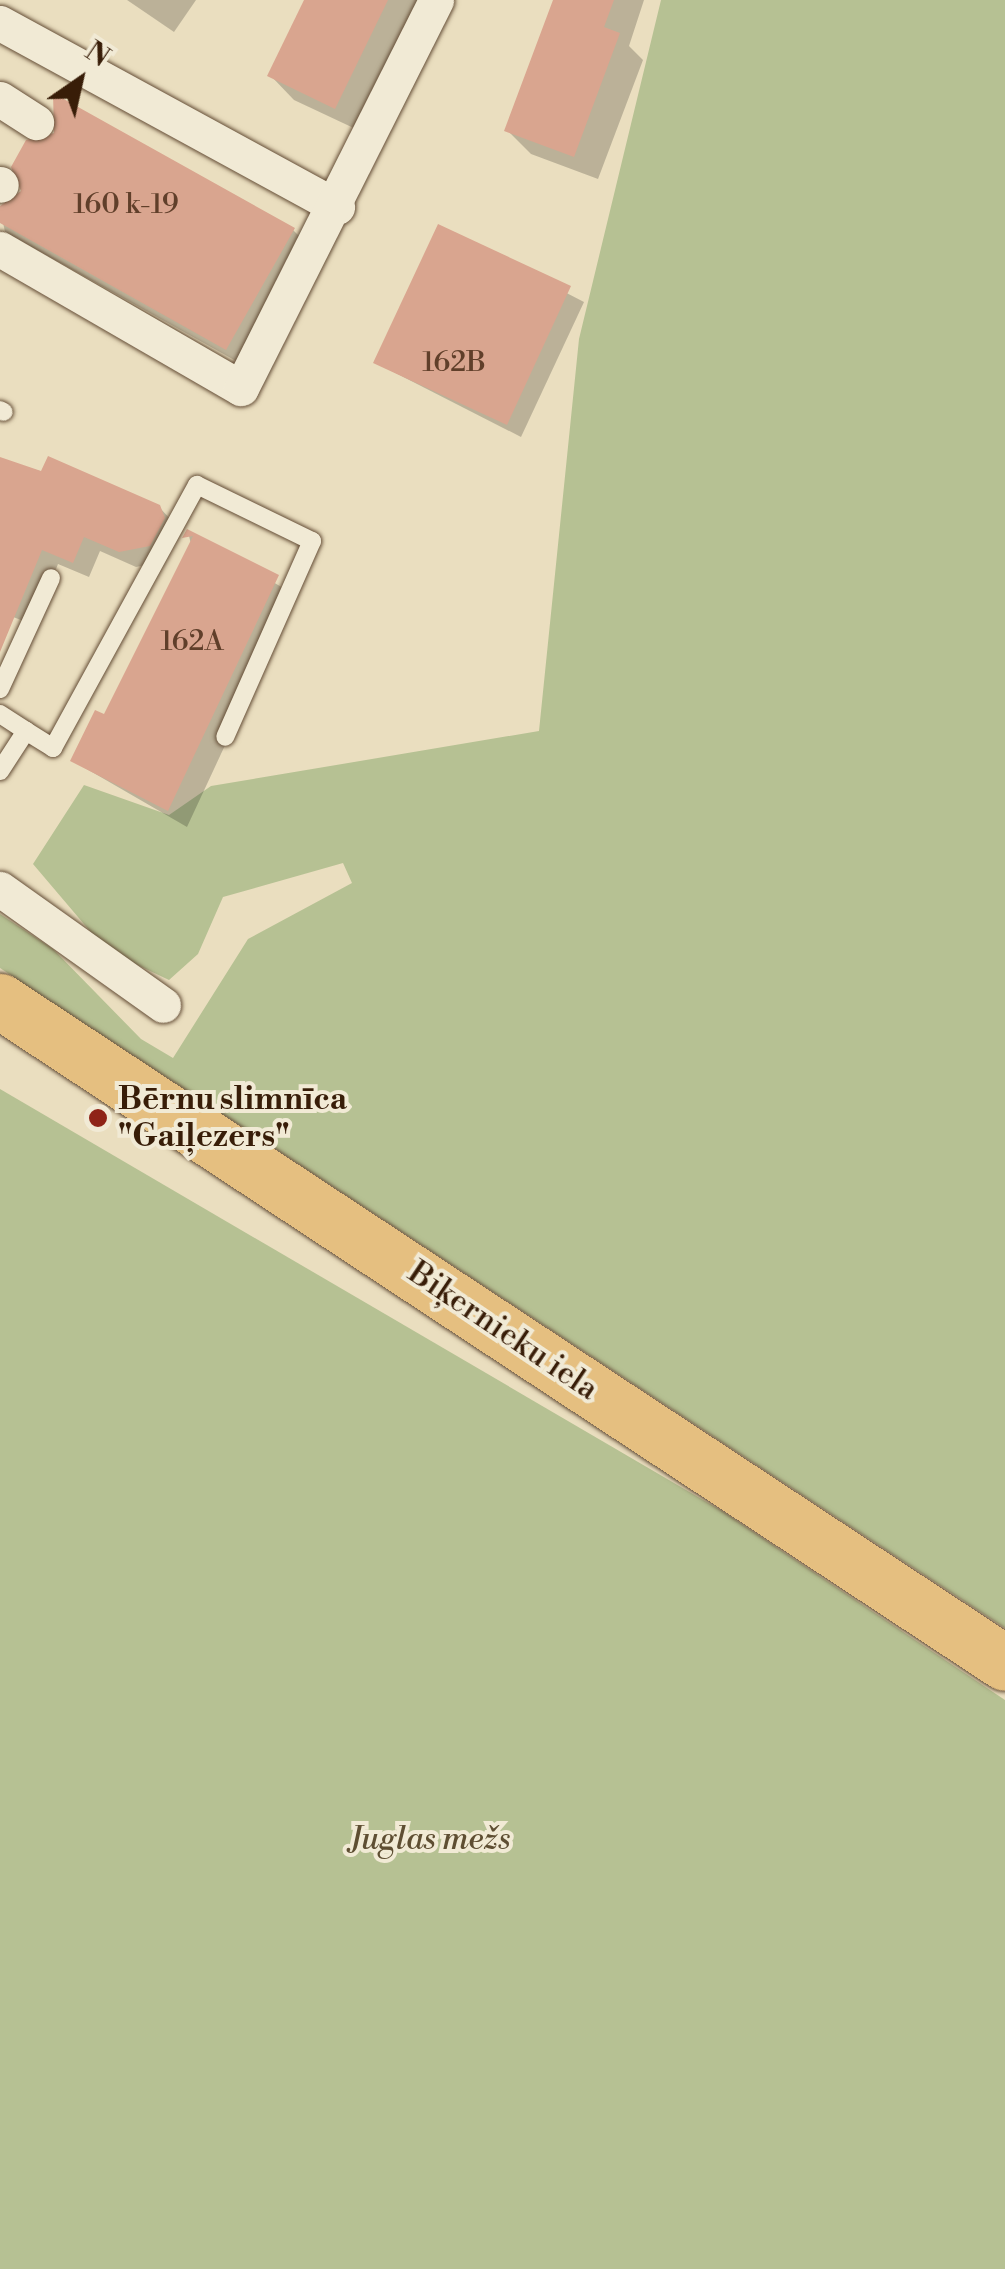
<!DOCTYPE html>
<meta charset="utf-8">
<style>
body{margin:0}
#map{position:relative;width:1005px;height:2269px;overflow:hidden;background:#eadebf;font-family:"Libre Bodoni",serif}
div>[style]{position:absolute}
.green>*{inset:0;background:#b6c193}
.shadow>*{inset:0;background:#0003}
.building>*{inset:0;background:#d9a58f}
.roads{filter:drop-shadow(0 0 2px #644d36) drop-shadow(0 0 2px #644d36)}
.lane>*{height:18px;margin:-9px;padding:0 9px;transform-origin:9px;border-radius:9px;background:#f1ead5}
.street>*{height:35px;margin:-17.5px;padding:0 17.5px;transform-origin:17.5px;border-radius:17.5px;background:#f1ead5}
.primary>*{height:55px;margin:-27.5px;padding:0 27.5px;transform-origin:27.5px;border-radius:27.5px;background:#e5bf80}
.dots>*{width:28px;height:28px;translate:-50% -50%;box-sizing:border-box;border:5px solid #f1ead5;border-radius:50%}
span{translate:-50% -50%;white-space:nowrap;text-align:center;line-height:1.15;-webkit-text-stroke:8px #f1ead5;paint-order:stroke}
.number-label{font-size:28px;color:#603f2a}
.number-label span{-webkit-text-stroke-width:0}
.poi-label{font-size:32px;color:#381d08;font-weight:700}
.left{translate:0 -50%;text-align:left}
.street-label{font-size:32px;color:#381d08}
.park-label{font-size:32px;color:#5e4e32;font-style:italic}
.north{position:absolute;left:30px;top:30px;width:100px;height:100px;-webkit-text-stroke:8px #f1ead5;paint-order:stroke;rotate:34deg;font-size:28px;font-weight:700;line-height:40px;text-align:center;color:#381d08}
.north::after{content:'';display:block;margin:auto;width:35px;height:45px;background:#381d08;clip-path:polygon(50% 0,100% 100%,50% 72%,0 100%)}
</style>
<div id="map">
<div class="green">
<div style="clip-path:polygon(661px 0,1005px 0,1005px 1628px,0 968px,0 914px,53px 949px,141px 1039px,173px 1058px,248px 939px,352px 883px,343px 863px,223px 897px,198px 954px,169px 980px,106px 950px,33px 864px,84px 785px,169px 815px,211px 786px,539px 731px,579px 339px)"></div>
<div style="clip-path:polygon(0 1089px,722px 1511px,1005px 1700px,1005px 2269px,0 2269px)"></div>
</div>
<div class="shadow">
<div style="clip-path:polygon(127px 0,196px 0,174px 32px)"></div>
<div style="clip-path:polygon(307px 0,423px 0,360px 131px,294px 100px,270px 75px)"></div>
<div style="clip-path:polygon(556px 0,644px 0,629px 46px,643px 60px,598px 179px,531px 154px,507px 130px)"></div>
<div style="clip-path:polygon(24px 192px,293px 230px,311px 248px,245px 366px,5px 232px,0 208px)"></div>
<div style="clip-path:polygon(439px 227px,584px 302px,521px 437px,376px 363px)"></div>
<div style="clip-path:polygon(0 459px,159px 507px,175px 524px,165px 561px,136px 567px,100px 551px,89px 577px,58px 564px,34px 625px,0 612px)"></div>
<div style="clip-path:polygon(188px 532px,295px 595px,187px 827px,73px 761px,105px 717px,191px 544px)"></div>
</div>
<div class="building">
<div style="clip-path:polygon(304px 0,388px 0,335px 109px,267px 76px)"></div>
<div style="clip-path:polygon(553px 0,614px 0,604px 27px,620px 33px,574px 157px,504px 131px)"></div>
<div style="clip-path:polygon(53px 93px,295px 228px,226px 350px,0 223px,0 206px,21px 191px,11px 167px,26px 140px,54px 133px)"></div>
<div style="clip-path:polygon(438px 224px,571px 286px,507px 425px,373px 363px)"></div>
<div style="clip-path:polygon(48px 456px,160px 505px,165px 518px,150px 546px,119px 552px,84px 537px,73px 563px,42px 550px,0 652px,0 457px,41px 471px)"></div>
<div style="clip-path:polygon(187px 529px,279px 575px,168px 811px,70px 761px,95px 710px,104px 714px,193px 536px,182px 538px)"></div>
</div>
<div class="roads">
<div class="lane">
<div style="left:0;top:410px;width:4px;rotate:27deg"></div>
<div style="left:0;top:689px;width:122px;rotate:-65.3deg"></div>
<div style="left:0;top:714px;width:31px;rotate:33deg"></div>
<div style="left:0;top:771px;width:48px;rotate:-57deg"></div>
<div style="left:26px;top:731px;width:32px;rotate:32deg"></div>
<div style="left:53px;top:748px;width:300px;rotate:-61.3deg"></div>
<div style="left:197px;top:485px;width:128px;rotate:26deg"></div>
<div style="left:312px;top:541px;width:214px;rotate:113.9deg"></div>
</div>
<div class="street">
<div style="left:0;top:23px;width:384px;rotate:28.6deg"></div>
<div style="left:0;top:99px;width:43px;rotate:32.6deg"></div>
<div style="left:0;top:184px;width:1px;rotate:45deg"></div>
<div style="left:0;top:249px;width:278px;rotate:30deg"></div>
<div style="left:241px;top:388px;width:434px;rotate:-63.3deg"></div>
<div style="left:0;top:889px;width:200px;rotate:35.4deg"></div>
</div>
<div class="primary">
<div style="left:0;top:1001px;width:1203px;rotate:33.37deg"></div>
</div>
</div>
<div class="dots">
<div style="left:98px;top:1118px;background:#8f2418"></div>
</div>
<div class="number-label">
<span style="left:126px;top:205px">160 k-19</span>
<span style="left:454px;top:363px">162B</span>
<span style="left:192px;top:642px">162A</span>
</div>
<div class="poi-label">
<span class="left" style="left:118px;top:1118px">Bērnu slimnīca<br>"Gaiļezers"</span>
</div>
<div class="street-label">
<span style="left:503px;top:1331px;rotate:34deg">Biķernieku iela</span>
</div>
<div class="park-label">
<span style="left:430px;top:1839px">Juglas mežs</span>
</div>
<div class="north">N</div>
</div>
